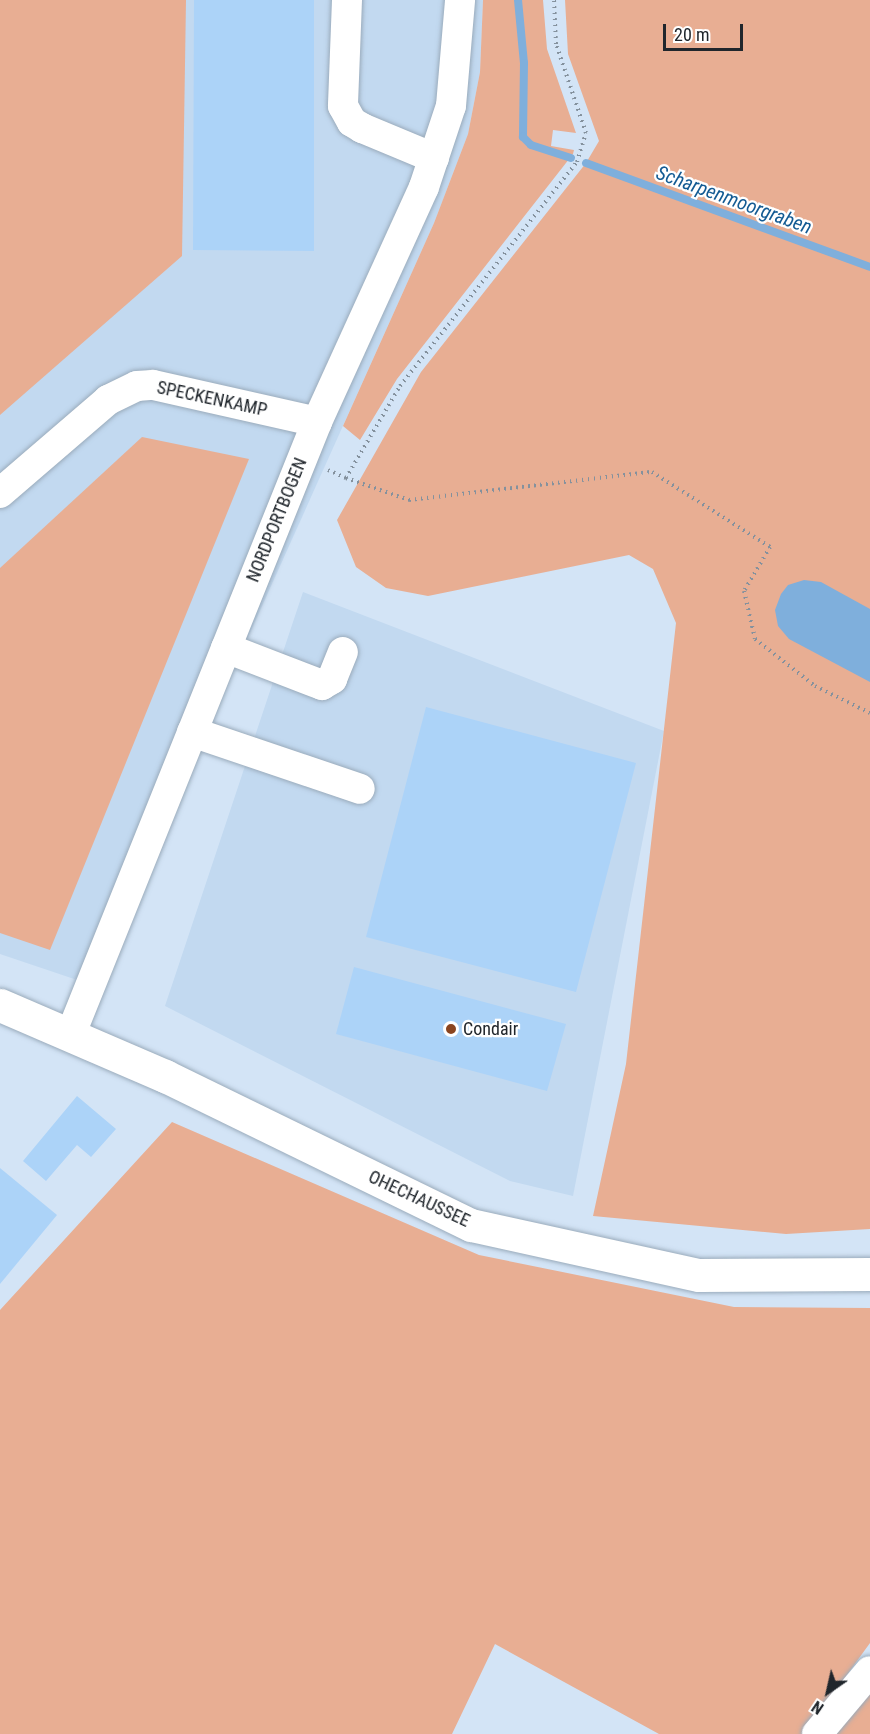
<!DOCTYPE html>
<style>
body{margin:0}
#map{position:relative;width:870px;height:1734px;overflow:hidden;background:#d3e4f6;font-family:"Roboto Condensed",sans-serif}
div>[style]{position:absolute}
.built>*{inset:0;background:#c2d9f0}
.green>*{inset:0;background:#e8ae93}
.water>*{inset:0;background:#7fafdc}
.stream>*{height:8px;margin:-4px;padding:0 4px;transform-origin:4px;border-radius:4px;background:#7fafdc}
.building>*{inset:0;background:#acd3f8}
.path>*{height:4px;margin-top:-2px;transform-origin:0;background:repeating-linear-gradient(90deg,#84919d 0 1.5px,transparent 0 6px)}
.roads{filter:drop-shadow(0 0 2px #9aabbb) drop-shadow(0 0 2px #9aabbb)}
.minor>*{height:30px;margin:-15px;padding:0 15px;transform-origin:15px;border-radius:15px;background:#fff}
.major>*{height:33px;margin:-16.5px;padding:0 16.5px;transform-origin:16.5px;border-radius:16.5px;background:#fff}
.dots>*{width:16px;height:16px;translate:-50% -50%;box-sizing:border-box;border:3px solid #fff;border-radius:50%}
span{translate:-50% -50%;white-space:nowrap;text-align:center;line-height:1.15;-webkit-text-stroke:4.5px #fff;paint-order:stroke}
.street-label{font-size:18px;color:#20262c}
.poi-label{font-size:18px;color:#20262c}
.left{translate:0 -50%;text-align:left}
.water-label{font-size:20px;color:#145b93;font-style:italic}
.north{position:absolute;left:798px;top:1662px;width:60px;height:60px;-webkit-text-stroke:4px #fff;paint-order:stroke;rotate:214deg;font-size:16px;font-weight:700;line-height:24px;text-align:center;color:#20262c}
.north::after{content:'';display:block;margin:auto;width:21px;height:27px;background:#20262c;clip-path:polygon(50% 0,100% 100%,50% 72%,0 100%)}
.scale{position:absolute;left:663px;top:24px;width:80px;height:27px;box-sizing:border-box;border:3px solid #20262c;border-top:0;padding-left:8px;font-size:18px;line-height:21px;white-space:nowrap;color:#20262c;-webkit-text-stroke:4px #fff;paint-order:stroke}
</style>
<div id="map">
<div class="built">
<div style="clip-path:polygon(0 0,483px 0,480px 72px,468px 134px,434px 223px,92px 985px,0 954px)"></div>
<div style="clip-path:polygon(303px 592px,664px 731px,573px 1196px,510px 1181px,165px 1006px)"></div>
</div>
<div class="green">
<div style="clip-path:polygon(0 0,186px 0,182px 256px,0 415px)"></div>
<div style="clip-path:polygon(483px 0,543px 0,547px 49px,576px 133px,553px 130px,551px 146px,574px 150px,573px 154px,397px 379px,360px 440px,343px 426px,434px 223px,468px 134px,480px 72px)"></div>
<div style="clip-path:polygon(565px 0,870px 0,870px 1229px,786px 1234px,593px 1216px,626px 1064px,676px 623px,653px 569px,629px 555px,428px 596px,386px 588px,356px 567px,337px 520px,421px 372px,586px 163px,599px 141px,568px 54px)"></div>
<div style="clip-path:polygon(142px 437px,249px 459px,50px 950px,0 933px,0 568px)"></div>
<div style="clip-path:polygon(172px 1122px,479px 1255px,734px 1307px,870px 1308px,870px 1643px,804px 1734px,659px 1734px,495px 1644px,452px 1734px,0 1734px,0 1310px)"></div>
<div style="clip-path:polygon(870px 1688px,870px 1734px,832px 1734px)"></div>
</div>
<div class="water">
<div style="clip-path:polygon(804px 580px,821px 582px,870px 609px,870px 682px,789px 639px,778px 626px,775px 610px,781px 594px,788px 585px)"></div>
</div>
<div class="stream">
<div style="left:518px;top:0;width:63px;rotate:84.6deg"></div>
<div style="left:524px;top:63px;width:74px;rotate:90.8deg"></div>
<div style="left:523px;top:137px;width:11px;rotate:45deg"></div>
<div style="left:531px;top:145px;width:42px;rotate:18deg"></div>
<div style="left:586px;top:163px;width:302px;rotate:20.1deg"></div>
</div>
<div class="building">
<div style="clip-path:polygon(194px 0,314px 0,314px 251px,193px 250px)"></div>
<div style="clip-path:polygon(426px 707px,636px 763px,576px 992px,366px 937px)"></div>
<div style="clip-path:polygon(354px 967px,566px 1024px,547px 1091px,336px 1034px)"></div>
<div style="clip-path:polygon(77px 1096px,116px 1129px,91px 1157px,77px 1145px,46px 1181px,23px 1161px)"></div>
<div style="clip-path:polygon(0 1168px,57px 1215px,0 1284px)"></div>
</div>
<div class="path">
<div style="left:328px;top:470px;width:20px;rotate:24deg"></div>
<div style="left:346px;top:478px;width:107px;rotate:-59.6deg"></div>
<div style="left:400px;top:386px;width:285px;rotate:-51.7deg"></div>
<div style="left:577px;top:162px;width:30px;rotate:-73deg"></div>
<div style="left:586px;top:133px;width:94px;rotate:-108.6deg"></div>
<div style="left:556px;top:44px;width:44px;rotate:-92.6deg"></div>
<div style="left:346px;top:478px;width:67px;rotate:19.2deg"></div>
<div style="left:409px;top:500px;width:245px;rotate:-6.6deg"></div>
<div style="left:652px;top:472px;width:140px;rotate:32.4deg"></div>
<div style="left:770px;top:547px;width:51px;rotate:120.6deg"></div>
<div style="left:744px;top:591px;width:49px;rotate:77.1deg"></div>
<div style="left:755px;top:639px;width:76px;rotate:38.1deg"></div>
<div style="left:815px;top:686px;width:61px;rotate:26.1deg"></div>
</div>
<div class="roads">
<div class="minor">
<div style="left:347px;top:0;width:106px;rotate:92.2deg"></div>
<div style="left:343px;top:106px;width:18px;rotate:61deg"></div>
<div style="left:352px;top:122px;width:12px;rotate:31deg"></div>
<div style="left:362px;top:128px;width:78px;rotate:22.6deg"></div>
<div style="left:0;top:493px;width:143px;rotate:-40.7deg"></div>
<div style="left:108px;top:400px;width:32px;rotate:-26deg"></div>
<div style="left:137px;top:386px;width:16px;rotate:-4deg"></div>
<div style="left:153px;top:385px;width:168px;rotate:12.7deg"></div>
<div style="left:226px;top:648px;width:103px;rotate:21.1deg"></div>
<div style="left:322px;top:685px;width:12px;rotate:-31deg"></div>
<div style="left:332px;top:679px;width:29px;rotate:-68deg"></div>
<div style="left:192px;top:732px;width:177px;rotate:18.7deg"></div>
<div style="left:70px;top:1036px;width:662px;rotate:-68.09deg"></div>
<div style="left:317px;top:422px;width:258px;rotate:-65.5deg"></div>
<div style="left:424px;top:187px;width:85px;rotate:-71.6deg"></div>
<div style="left:451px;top:106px;width:106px;rotate:-85.1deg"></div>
<div style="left:817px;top:1734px;width:82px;rotate:-49.9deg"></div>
</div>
<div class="major">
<div style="left:0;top:1005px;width:180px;rotate:23.3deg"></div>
<div style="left:165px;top:1076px;width:340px;rotate:26deg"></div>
<div style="left:471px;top:1225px;width:233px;rotate:12.4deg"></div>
<div style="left:699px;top:1275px;width:171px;rotate:-0.3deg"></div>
</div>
</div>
<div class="dots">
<div style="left:451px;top:1029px;background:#8a441f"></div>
</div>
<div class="street-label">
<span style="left:212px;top:399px;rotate:12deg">SPECKENKAMP</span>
<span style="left:277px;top:520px;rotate:-68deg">NORDPORTBOGEN</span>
<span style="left:419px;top:1199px;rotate:25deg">OHECHAUSSEE</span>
</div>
<div class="poi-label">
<span class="left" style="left:463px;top:1029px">Condair</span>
</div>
<div class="water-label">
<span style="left:734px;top:200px;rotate:20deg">Scharpenmoorgraben</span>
</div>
<div class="north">N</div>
<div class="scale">20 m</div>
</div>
